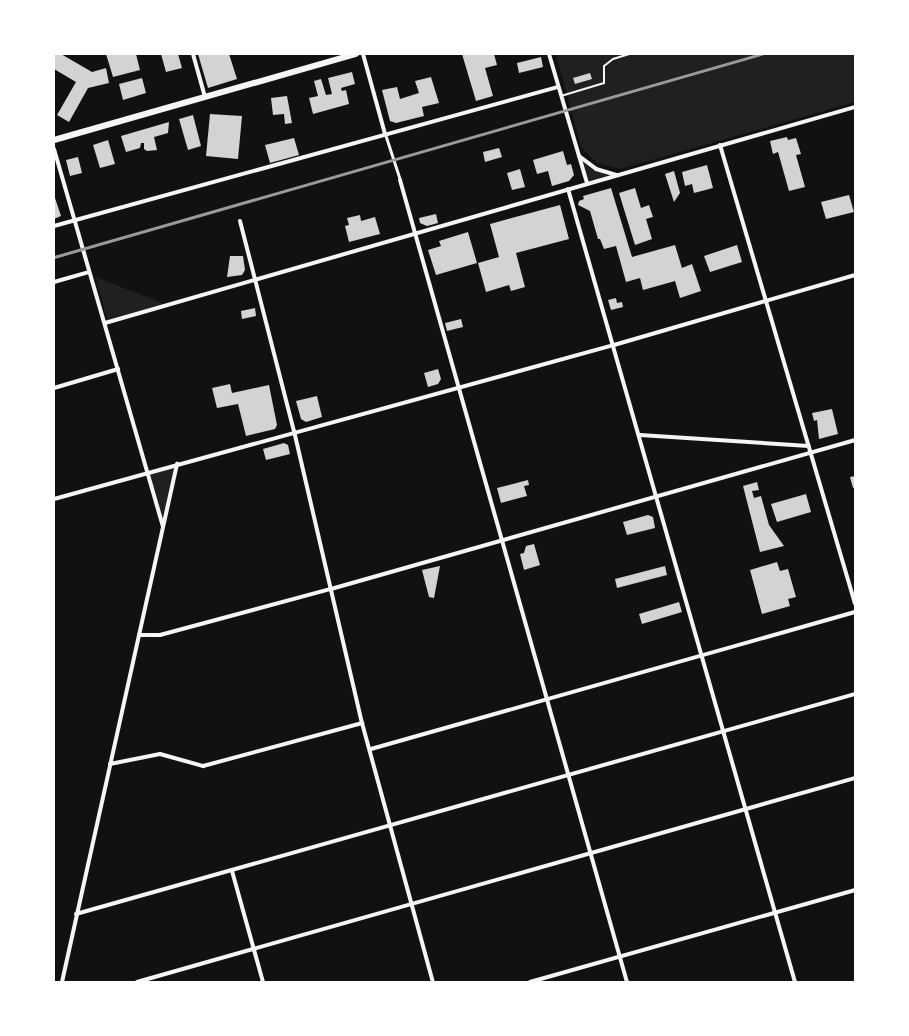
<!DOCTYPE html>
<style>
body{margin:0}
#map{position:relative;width:909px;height:1036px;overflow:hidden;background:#111;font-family:"Fira Sans",sans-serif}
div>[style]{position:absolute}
.green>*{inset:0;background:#202020}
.building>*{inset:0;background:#d3d3d3}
.service>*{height:2px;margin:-1px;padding:0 1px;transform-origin:1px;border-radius:1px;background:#f5f5f5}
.pedestrian>*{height:3px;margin:-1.5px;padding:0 1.5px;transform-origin:1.5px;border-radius:1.5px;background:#f5f5f5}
.minor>*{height:4px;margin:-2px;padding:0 2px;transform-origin:2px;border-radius:2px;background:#f5f5f5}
.trunk>*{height:6px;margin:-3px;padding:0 3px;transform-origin:3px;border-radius:3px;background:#f5f5f5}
.rail>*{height:3px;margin:-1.5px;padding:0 1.5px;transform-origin:1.5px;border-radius:1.5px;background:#9a9a9a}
span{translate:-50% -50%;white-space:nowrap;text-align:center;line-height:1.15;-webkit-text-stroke:3px #fff;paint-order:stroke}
.frame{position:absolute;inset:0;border:55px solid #fff;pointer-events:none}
</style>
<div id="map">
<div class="green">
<div style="clip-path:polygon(556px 54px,855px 54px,855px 102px,620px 169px,597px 163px,581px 147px)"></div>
<div style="clip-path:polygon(582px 161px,595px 171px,612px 174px,588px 181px)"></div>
<div style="clip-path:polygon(96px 277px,159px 302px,163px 304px,107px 320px)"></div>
<div style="clip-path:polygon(177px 464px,163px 526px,148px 472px)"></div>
</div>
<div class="building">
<div style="clip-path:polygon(54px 54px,61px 54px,92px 72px,106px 68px,109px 83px,88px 88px,69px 122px,57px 115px,76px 82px,54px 69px)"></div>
<div style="clip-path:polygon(106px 54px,136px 54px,140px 70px,113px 77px)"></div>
<div style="clip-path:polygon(161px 54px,178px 54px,182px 68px,166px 72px)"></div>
<div style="clip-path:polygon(198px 54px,229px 54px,237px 79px,208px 88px)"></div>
<div style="clip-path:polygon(462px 54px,494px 54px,497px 65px,485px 68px,493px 96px,476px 101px)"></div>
<div style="clip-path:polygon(541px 57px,543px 67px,519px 73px,517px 63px)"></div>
<div style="clip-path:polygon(352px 72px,355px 84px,341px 88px,342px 91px,346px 90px,349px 104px,313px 114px,309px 98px,318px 96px,314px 81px,321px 79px,326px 95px,332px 94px,328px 78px)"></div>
<div style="clip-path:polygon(590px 73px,592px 79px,575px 84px,573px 78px)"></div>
<div style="clip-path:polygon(431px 77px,439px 103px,422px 107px,424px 116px,396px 123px,390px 121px,382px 90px,397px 87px,400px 99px,419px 93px,415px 81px)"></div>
<div style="clip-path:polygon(142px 78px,146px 93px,123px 100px,119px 84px)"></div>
<div style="clip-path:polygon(287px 96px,292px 123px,285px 124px,284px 114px,273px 115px,271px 98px)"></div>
<div style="clip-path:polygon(210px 114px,242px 116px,238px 159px,206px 156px)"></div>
<div style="clip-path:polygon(193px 115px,201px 146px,188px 150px,179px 119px)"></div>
<div style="clip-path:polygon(169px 122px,168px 133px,154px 137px,157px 150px,147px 151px,144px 149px,144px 143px,141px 143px,140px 148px,126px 152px,121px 136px)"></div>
<div style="clip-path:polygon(787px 137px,788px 140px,796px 138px,801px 154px,796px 155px,805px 187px,789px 191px,778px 152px,773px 154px,770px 141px)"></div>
<div style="clip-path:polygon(294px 138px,299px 155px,270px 163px,265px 145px)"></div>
<div style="clip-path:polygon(108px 140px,115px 164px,100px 168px,93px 145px)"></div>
<div style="clip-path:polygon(499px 148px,502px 157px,485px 162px,483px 152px)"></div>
<div style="clip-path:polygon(563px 151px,567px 165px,571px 164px,574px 175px,569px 181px,552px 186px,548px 171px,537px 174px,533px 160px)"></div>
<div style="clip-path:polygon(78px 157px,82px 173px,70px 176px,66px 160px)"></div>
<div style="clip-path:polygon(707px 165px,713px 188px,694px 193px,692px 184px,685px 186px,682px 172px)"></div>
<div style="clip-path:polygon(520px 169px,525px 187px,512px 190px,507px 173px)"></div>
<div style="clip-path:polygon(674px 171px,680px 193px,674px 202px,665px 174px)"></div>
<div style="clip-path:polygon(611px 188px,632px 257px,675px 245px,682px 268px,692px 264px,701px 291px,680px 298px,675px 281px,643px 290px,640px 278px,626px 282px,616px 246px,604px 249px,600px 239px,598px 239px,590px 211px,578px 205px,579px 201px,584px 199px,583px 196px)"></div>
<div style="clip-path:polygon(635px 188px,641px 208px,649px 205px,653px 217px,646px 219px,652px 239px,635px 245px,619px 193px)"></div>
<div style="clip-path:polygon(54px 195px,61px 216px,54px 219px)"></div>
<div style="clip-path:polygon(849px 195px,854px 212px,826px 219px,821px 202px)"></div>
<div style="clip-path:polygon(560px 205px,569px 239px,516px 253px,525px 287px,511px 291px,509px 285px,486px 292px,478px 263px,499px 257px,490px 224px)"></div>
<div style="clip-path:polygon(436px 214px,438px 223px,427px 226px,420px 223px,419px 218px)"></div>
<div style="clip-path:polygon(360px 215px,361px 221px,375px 217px,380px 234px,349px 242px,345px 226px,349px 225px,347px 218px)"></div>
<div style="clip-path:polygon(468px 232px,477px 263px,436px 275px,428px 250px,441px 246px,439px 241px)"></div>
<div style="clip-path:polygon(737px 245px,742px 262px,710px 272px,704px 256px)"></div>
<div style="clip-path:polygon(230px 256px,243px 256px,245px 270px,242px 275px,227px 277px)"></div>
<div style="clip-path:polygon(616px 298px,617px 303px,622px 302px,623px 307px,611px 310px,608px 300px)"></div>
<div style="clip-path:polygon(255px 308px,256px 316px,242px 319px,241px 311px)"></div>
<div style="clip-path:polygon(461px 319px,463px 327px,447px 331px,445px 323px)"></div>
<div style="clip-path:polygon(438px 369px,441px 379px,438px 384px,428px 387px,424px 373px)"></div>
<div style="clip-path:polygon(230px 384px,232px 393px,269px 385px,277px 425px,275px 429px,246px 436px,238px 404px,217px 408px,212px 388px)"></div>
<div style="clip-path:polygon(317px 396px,322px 417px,306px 422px,301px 419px,296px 401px)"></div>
<div style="clip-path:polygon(832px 409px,838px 434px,819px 439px,817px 420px,814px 421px,812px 413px)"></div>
<div style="clip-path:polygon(284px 443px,288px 445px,290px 454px,266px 460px,263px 449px)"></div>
<div style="clip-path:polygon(855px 476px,855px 487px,853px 488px,850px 477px)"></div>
<div style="clip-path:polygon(528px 480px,529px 485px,524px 486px,527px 496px,501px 503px,497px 488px)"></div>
<div style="clip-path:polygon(757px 482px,759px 490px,752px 491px,754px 498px,761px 496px,769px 525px,784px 546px,760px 552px,743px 486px)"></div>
<div style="clip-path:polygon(806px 494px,811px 512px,777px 522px,771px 504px)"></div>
<div style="clip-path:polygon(648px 515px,653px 517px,655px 528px,627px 535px,623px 522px)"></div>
<div style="clip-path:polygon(534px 544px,540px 565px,524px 570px,520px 554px,524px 553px,526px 546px)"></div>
<div style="clip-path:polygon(777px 562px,780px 571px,788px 569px,796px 597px,788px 599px,790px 606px,762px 614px,750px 570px)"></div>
<div style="clip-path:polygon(440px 566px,434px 598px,429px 597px,422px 570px)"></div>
<div style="clip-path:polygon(665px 566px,667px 575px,617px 588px,615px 579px)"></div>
<div style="clip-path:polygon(679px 602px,682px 612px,642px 624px,639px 614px)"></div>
</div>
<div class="service">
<div style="left:561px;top:96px;width:45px;rotate:-16.8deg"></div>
<div style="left:604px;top:83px;width:17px;rotate:-90deg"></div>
<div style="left:604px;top:66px;width:11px;rotate:-38deg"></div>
<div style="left:613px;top:59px;width:17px;rotate:-17deg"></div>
</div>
<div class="pedestrian">
<div style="left:385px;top:134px;width:48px;rotate:71.9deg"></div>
</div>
<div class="minor">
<div style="left:193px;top:54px;width:45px;rotate:74.4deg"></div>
<div style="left:363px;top:54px;width:83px;rotate:74.6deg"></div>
<div style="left:549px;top:54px;width:134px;rotate:73.6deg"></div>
<div style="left:720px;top:145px;width:478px;rotate:73.6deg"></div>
<div style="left:54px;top:149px;width:392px;rotate:73.9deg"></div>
<div style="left:579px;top:156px;width:21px;rotate:37deg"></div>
<div style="left:596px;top:169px;width:22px;rotate:16deg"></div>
<div style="left:400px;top:180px;width:834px;rotate:74.2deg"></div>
<div style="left:568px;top:189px;width:825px;rotate:74.03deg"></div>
<div style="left:240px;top:221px;width:217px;rotate:75.6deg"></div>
<div style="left:294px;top:431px;width:300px;rotate:76.9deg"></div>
<div style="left:362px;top:723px;width:269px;rotate:74.7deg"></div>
<div style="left:54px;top:226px;width:523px;rotate:-15.42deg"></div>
<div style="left:54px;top:282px;width:36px;rotate:-16deg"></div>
<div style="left:105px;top:323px;width:780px;rotate:-16.07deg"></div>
<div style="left:54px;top:388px;width:67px;rotate:-16.5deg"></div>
<div style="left:640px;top:435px;width:169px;rotate:3.7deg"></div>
<div style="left:54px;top:499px;width:581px;rotate:-15.38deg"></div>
<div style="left:614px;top:345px;width:251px;rotate:-16.2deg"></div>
<div style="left:139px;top:635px;width:21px"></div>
<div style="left:160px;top:635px;width:177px;rotate:-15.1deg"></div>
<div style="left:331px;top:589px;width:545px;rotate:-15.87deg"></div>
<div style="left:371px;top:749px;width:503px;rotate:-15.8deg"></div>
<div style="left:110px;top:764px;width:51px;rotate:-11.3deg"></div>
<div style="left:160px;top:754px;width:45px;rotate:15.6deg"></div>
<div style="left:203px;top:766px;width:165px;rotate:-15.1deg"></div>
<div style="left:232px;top:871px;width:115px;rotate:74.4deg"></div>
<div style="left:76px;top:914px;width:809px;rotate:-15.77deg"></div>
<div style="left:62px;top:982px;width:531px;rotate:-77.48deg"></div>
<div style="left:137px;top:982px;width:746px;rotate:-15.86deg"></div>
<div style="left:530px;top:982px;width:338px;rotate:-15.8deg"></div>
</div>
<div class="trunk">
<div style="left:54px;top:140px;width:314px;rotate:-15.9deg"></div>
</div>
<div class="rail">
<div style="left:54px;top:257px;width:736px;rotate:-16.02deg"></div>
</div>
<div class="frame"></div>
</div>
